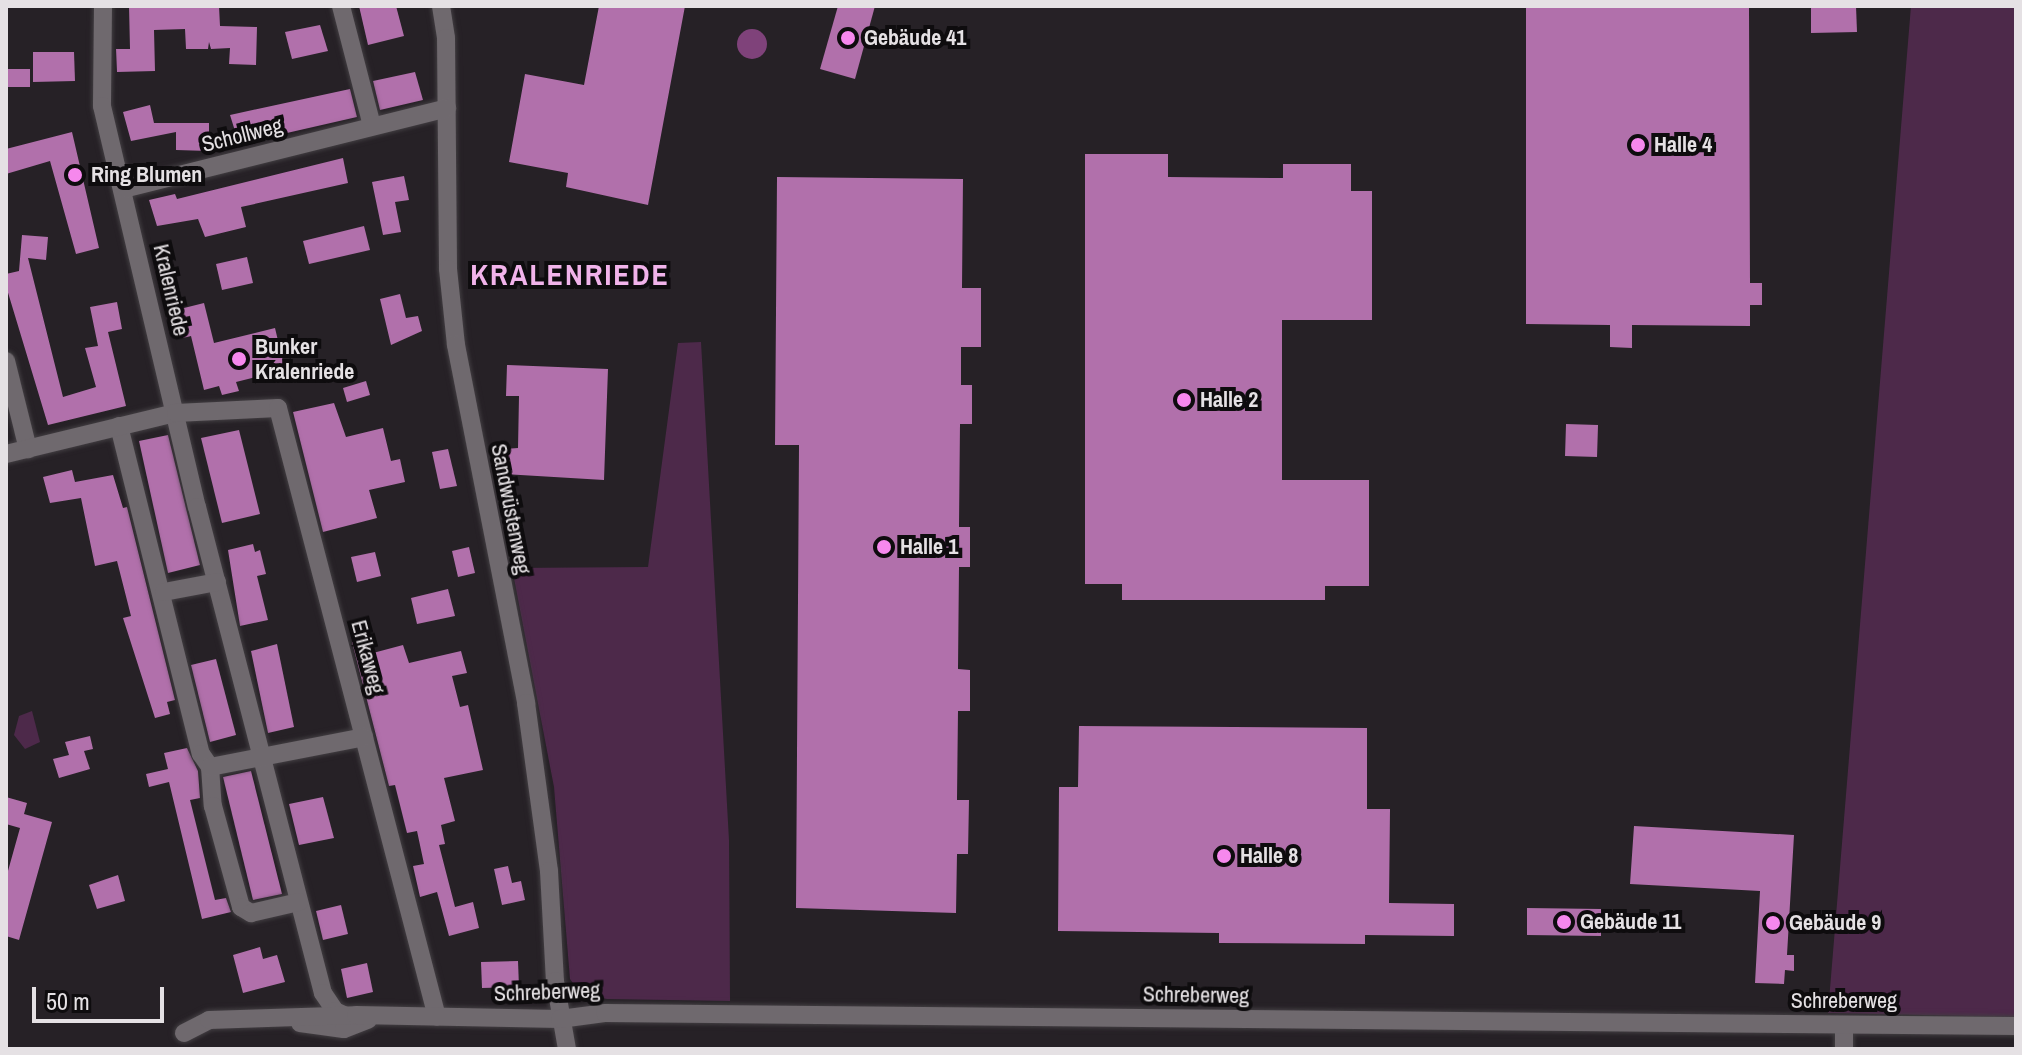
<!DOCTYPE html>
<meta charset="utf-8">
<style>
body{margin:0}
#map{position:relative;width:2022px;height:1055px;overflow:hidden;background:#262126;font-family:"Archivo Narrow",sans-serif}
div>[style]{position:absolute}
.green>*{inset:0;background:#4d294a}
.water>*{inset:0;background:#7f427a}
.round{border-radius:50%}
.building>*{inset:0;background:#b170ab}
.roads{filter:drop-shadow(0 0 2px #423e42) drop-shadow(0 0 2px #423e42)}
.minor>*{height:18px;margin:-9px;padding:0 9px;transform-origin:9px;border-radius:9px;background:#6f696e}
.dots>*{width:22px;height:22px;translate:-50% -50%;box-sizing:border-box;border:4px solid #0e0c0e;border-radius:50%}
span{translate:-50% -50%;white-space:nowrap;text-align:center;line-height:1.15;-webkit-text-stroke:8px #0e0c0e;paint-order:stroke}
.poi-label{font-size:22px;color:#e5e1e4;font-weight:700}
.left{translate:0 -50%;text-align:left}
.street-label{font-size:22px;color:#e5e1e4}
.district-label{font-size:30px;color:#f1b3ea;font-weight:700;letter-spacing:2px}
.frame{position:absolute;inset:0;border:8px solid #e5e1e4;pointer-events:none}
.scale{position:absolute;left:32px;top:987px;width:132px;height:36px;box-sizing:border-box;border:4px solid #e5e1e4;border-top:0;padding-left:10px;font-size:24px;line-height:28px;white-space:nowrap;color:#e5e1e4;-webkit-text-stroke:6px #0e0c0e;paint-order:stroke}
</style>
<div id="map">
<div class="green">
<div style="clip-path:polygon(1911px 6px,2016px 6px,2016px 1017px,1828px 1013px)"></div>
<div style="clip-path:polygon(701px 342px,729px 840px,730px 1001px,607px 999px,581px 994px,570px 979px,554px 787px,512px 568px,648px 567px,678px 343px)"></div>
<div style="clip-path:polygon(32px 711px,40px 742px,25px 749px,14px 735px,19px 716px)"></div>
</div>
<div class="water">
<div class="round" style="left:737px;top:29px;width:30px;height:30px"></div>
</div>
<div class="building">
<div style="clip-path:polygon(129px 6px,219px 6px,220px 26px,257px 27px,256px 65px,229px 64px,230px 48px,211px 49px,209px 42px,208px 49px,186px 49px,185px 29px,154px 30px,155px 71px,117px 72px,116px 49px,130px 49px)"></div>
<div style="clip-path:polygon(359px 6px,396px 6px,404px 36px,368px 45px)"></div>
<div style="clip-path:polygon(599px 6px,685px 6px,648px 205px,566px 187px,568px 173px,509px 162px,525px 74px,584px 85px)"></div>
<div style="clip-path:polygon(838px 6px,875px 6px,855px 79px,820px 69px)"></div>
<div style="clip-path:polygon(1526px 6px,1749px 6px,1750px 283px,1762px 283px,1762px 305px,1750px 305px,1750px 326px,1632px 325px,1632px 348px,1610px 347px,1610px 325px,1526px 324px)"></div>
<div style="clip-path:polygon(1811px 6px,1856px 6px,1857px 32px,1811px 33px)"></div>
<div style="clip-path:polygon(320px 25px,328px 51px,292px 59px,285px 32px)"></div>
<div style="clip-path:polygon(33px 52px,74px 52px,75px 81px,33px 82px)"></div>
<div style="clip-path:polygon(6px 69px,30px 69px,30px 87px,6px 87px)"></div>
<div style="clip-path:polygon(415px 72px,423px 100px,380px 110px,373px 81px)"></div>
<div style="clip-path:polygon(350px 89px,357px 117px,239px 144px,230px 115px)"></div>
<div style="clip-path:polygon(150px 105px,154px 123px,209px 123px,209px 151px,176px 150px,176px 132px,131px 141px,123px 112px)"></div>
<div style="clip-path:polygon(72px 132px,99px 248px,76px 254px,50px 161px,6px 174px,6px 149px)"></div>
<div style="clip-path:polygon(1085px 154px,1168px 154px,1168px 177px,1283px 178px,1283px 164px,1351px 164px,1351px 191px,1372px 191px,1372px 320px,1282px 320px,1282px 480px,1369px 480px,1369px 586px,1325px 586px,1325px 600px,1122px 600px,1122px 584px,1085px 584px)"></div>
<div style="clip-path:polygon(343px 158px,348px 183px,241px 207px,246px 227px,205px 237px,198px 219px,157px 226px,149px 200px,175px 194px,177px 199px)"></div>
<div style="clip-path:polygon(404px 176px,409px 200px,395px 202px,401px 232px,383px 235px,372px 182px)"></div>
<div style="clip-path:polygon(777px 177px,963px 179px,962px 288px,981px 288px,981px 347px,961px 347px,961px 385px,972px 385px,972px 424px,960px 424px,959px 527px,970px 527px,970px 567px,959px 567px,958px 669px,970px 670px,970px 711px,958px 711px,957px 800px,969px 800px,968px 854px,957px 854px,956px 913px,796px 908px,799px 445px,775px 445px)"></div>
<div style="clip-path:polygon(364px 226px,370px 250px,309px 264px,303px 241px)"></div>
<div style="clip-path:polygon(22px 235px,48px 237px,46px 260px,28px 258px,63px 397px,96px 387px,85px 348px,98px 346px,90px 307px,117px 302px,122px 329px,108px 332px,126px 406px,48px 425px,6px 286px,6px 274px,19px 271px)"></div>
<div style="clip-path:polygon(247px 257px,253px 283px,222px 290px,216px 264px)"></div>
<div style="clip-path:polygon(400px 294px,406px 318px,418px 316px,422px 331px,391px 345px,380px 299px)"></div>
<div style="clip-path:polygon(204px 303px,214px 343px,275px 328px,285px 370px,236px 382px,239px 391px,222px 395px,219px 386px,204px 390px,191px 336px,183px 338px,176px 310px)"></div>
<div style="clip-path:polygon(507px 365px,608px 369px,604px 480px,503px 474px,504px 449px,518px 448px,519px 396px,506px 396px)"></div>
<div style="clip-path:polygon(366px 381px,370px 395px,347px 402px,343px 388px)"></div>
<div style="clip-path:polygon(334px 403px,346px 437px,383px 428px,391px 461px,400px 459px,405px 482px,369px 490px,377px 518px,323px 532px,293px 412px)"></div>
<div style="clip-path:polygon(1566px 424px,1598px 425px,1597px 457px,1565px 456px)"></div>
<div style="clip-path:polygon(239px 430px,260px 514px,222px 523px,201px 438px)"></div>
<div style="clip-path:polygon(168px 435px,200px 565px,168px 573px,139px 441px)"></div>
<div style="clip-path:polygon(448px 449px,457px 486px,440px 489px,432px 452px)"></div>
<div style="clip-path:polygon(72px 470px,75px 482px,113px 475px,123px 508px,127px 507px,175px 700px,167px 702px,170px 714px,155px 718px,123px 618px,131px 616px,117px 561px,95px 566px,81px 498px,50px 503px,43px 477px)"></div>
<div style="clip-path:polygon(253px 544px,255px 552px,260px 550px,266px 574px,257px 576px,268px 620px,240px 626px,228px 550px)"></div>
<div style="clip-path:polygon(469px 547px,475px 573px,458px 577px,452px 551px)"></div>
<div style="clip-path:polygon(375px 552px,381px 576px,357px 582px,351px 557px)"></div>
<div style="clip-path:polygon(448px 589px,455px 616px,417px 624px,411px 598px)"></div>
<div style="clip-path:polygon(369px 639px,373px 653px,403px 645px,409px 663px,461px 651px,467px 673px,452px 676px,460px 707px,468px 705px,483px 770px,444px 778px,455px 821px,441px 825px,445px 844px,439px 845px,455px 907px,473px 902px,479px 928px,449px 936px,437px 892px,420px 897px,413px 866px,424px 864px,417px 831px,407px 833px,395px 785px,389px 786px,352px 642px)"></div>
<div style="clip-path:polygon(277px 644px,294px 727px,268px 733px,251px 651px)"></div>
<div style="clip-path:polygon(216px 659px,236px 735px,210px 742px,191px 665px)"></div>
<div style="clip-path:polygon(1079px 726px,1367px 728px,1367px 809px,1390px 809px,1389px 903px,1454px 904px,1454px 936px,1365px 935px,1365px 944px,1219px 943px,1219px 933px,1058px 931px,1059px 787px,1078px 787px)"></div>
<div style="clip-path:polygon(90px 736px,93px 749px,84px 751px,90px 769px,59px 778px,53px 759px,69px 755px,65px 742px)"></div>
<div style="clip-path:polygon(187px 748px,198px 771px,200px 798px,190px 800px,215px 900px,226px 898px,231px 912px,202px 919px,169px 782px,149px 787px,146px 774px,168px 769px,164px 753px)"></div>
<div style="clip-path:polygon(251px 771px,282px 894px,253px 900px,223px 777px)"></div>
<div style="clip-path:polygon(6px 797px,27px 803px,24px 814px,52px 822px,19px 940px,6px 936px,6px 878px,20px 828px,6px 824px)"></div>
<div style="clip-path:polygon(323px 797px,334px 838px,299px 845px,289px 804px)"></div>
<div style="clip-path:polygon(1634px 826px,1794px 835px,1787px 955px,1794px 955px,1794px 971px,1785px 970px,1784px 984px,1755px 983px,1760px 891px,1630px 884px)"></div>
<div style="clip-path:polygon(508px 866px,512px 883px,521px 881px,525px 900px,502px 905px,494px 869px)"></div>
<div style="clip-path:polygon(118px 875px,125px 901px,97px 909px,89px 885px)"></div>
<div style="clip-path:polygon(341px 905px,348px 934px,323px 940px,316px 911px)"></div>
<div style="clip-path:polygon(1527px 908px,1601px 909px,1601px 936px,1527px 935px)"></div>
<div style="clip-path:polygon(260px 947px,263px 959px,277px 955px,285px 982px,243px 993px,233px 955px)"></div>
<div style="clip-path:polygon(518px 961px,519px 987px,482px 988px,481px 962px)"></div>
<div style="clip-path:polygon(367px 963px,373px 992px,347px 998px,341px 969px)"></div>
</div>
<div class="roads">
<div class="minor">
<div style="left:103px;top:6px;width:100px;rotate:90.6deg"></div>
<div style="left:102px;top:106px;width:412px;rotate:76.7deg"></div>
<div style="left:197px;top:507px;width:502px;rotate:75.47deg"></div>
<div style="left:323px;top:993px;width:22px;rotate:56deg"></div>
<div style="left:335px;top:1011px;width:12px;rotate:24deg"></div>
<div style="left:341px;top:6px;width:124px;rotate:75.5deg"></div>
<div style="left:441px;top:6px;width:32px;rotate:81deg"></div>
<div style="left:446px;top:38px;width:231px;rotate:89.5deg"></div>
<div style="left:448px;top:269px;width:76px;rotate:84deg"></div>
<div style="left:456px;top:345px;width:365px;rotate:78.9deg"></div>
<div style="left:526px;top:703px;width:170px;rotate:82.2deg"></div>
<div style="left:549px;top:871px;width:110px;rotate:86.9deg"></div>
<div style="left:555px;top:981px;width:69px;rotate:80deg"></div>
<div style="left:123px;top:189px;width:334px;rotate:-14deg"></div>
<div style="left:6px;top:361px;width:91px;rotate:76deg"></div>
<div style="left:119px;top:426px;width:338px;rotate:76deg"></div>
<div style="left:201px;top:754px;width:16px;rotate:55deg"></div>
<div style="left:210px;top:767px;width:39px;rotate:86deg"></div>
<div style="left:213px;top:806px;width:105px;rotate:74.5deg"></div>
<div style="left:241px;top:907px;width:12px;rotate:31deg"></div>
<div style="left:251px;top:913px;width:49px;rotate:-12.9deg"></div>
<div style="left:6px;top:454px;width:175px;rotate:-13.6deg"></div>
<div style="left:176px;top:413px;width:102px;rotate:-2.8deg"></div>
<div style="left:278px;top:408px;width:629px;rotate:75.37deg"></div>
<div style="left:164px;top:592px;width:54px;rotate:-10.7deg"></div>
<div style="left:210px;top:767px;width:157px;rotate:-11deg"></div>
<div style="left:300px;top:1023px;width:44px;rotate:7.8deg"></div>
<div style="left:344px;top:1029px;width:26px;rotate:-21deg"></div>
<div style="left:1844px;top:1026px;width:23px;rotate:90deg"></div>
<div style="left:184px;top:1033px;width:28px;rotate:-27deg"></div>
<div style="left:209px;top:1020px;width:147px;rotate:-1.9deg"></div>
<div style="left:356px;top:1015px;width:204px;rotate:1.1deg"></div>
<div style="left:560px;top:1019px;width:45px;rotate:-7.6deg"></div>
<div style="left:605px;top:1013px;width:1411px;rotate:0.53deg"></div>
</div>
</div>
<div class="dots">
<div style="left:848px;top:38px;background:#f688ed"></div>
<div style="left:1638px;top:145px;background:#f688ed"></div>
<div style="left:75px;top:175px;background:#f688ed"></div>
<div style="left:239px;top:359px;background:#f688ed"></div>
<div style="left:1184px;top:400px;background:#f688ed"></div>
<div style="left:884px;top:547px;background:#f688ed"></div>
<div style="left:1224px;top:856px;background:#f688ed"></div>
<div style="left:1564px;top:922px;background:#f688ed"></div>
<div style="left:1773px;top:923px;background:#f688ed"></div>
</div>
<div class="poi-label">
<span class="left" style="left:864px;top:38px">Gebäude 41</span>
<span class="left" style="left:1654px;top:145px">Halle 4</span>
<span class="left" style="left:91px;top:175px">Ring Blumen</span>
<span class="left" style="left:255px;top:359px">Bunker<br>Kralenriede</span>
<span class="left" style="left:1200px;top:400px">Halle 2</span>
<span class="left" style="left:900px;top:547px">Halle 1</span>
<span class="left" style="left:1240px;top:856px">Halle 8</span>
<span class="left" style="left:1580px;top:922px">Gebäude 11</span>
<span class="left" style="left:1789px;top:923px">Gebäude 9</span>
</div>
<div class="street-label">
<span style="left:242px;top:135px;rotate:-14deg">Schollweg</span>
<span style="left:171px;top:290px;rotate:77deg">Kralenriede</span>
<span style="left:511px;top:509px;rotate:79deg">Sandwüstenweg</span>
<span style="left:368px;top:657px;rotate:75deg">Erikaweg</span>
<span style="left:547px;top:992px;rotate:-2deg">Schreberweg</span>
<span style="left:1196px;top:995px;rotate:1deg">Schreberweg</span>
<span style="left:1844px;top:1001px">Schreberweg</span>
</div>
<div class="district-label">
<span style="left:570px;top:274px">KRALENRIEDE</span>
</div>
<div class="frame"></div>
<div class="scale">50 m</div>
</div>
